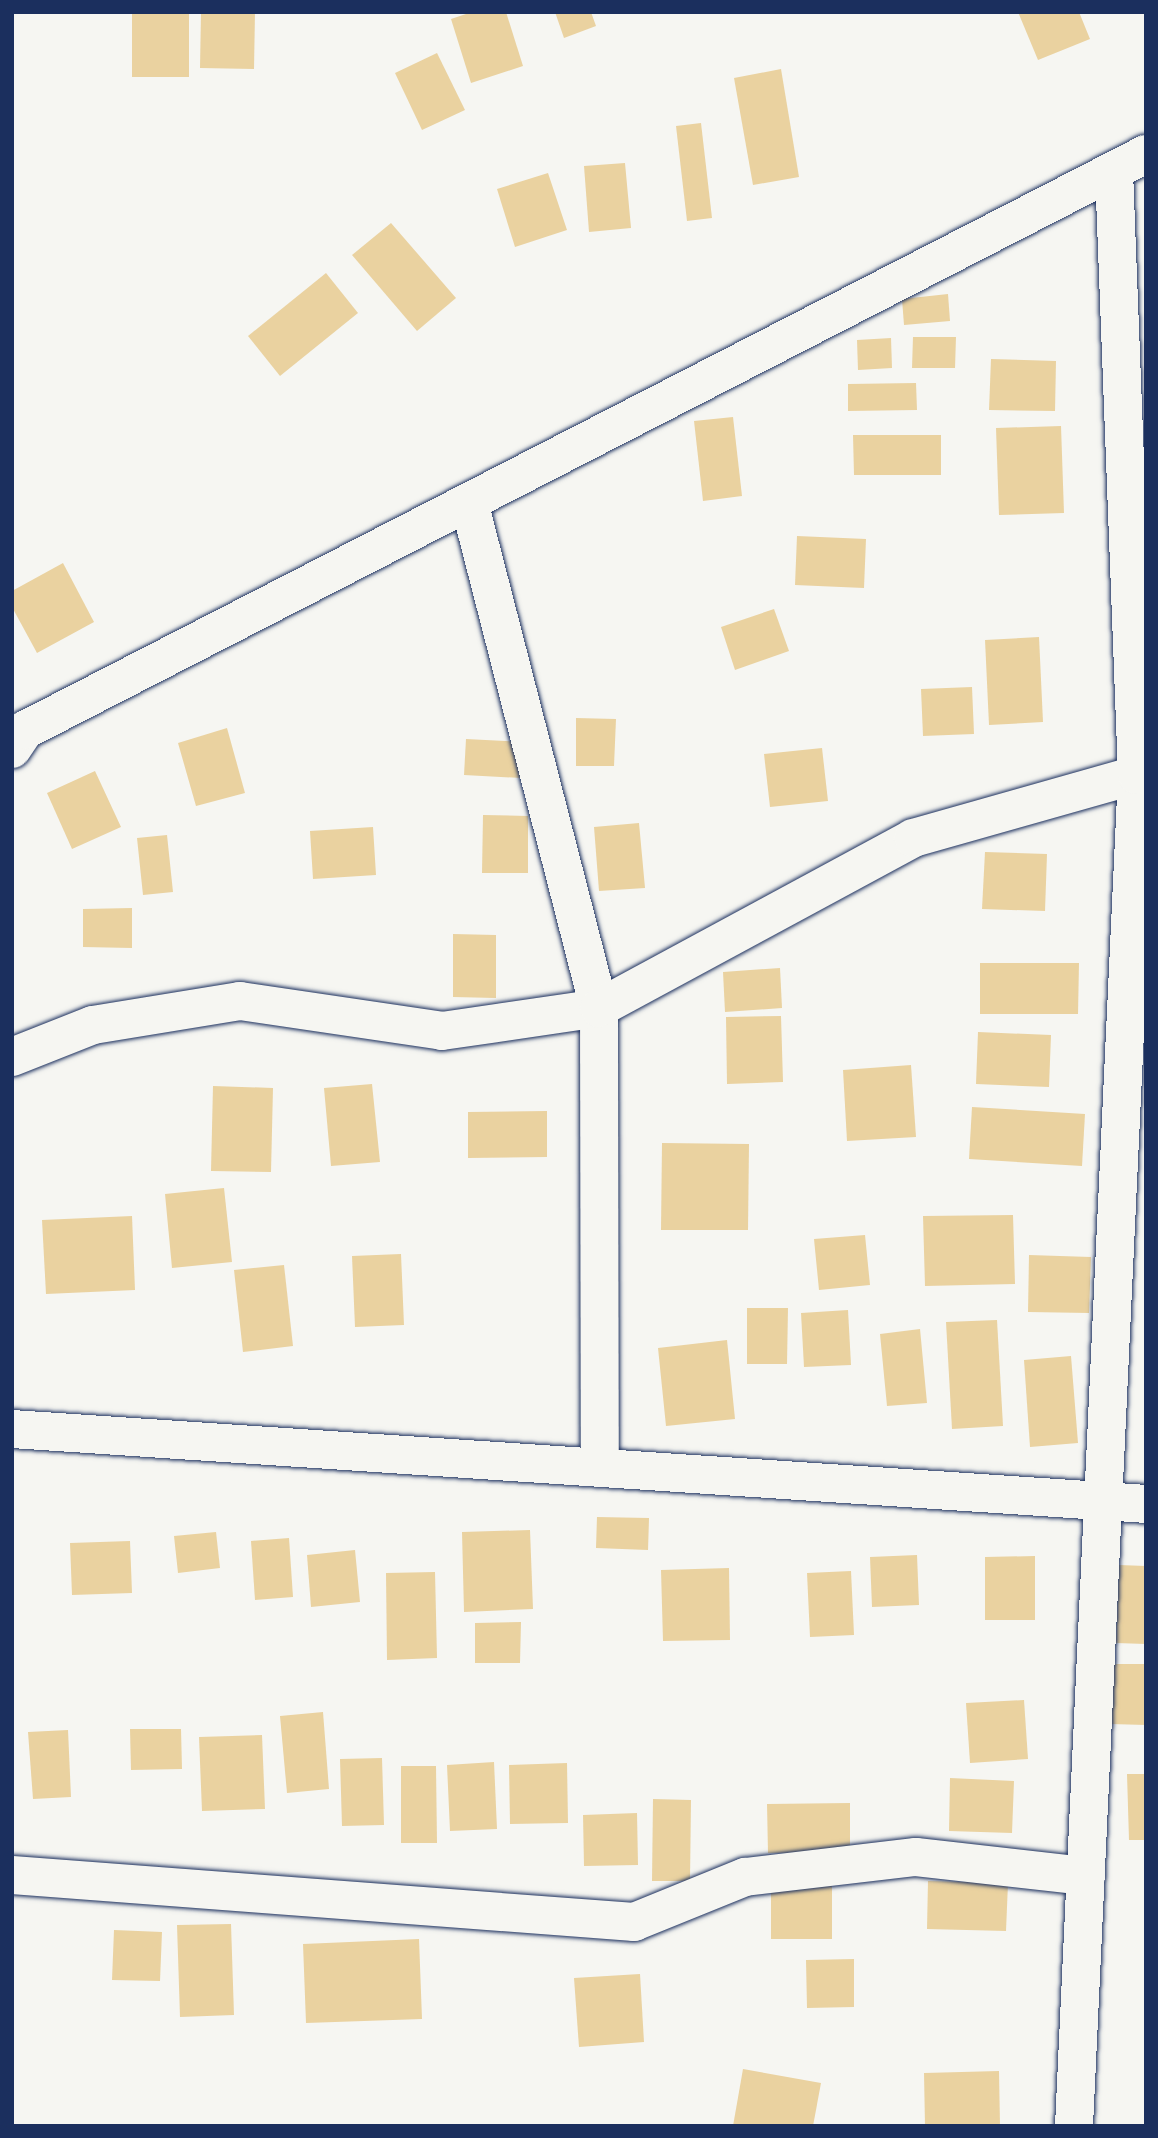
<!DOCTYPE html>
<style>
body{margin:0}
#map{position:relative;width:1158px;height:2138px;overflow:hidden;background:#f6f6f2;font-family:Mali,sans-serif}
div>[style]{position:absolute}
.building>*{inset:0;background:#ead2a0}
.roads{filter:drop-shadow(0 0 2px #1b2f5e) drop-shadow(0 0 2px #1b2f5e)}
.street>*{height:38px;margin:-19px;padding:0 19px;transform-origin:19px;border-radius:19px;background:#f6f6f2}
.secondary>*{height:38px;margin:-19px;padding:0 19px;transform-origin:19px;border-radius:19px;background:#f6f6f2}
span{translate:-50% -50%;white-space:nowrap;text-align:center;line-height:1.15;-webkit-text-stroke:6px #f6f6f2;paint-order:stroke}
.frame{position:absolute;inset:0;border:14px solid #1b2f5e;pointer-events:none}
</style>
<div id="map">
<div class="building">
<div style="clip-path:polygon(132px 12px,189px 13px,189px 77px,132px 77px)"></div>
<div style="clip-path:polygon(201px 12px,255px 12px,254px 69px,200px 68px)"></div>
<div style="clip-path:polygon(472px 12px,506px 12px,523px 66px,471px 83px,451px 19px)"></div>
<div style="clip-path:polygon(555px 12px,591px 12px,596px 26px,564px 38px)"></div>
<div style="clip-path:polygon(1018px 12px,1079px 12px,1090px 39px,1038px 60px)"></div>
<div style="clip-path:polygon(437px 53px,465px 110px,422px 130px,395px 73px)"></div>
<div style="clip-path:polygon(781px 69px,799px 177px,753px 185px,734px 78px)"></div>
<div style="clip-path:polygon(701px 123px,712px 218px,687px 221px,676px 126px)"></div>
<div style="clip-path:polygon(625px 163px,631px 228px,589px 232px,584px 166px)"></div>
<div style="clip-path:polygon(548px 173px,567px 230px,515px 247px,497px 189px)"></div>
<div style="clip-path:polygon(391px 223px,456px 298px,417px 331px,352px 255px)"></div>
<div style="clip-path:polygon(326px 273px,358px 313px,280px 376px,248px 336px)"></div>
<div style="clip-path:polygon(948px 294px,950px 321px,904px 325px,902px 299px)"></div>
<div style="clip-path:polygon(913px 337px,956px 337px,955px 368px,912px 368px)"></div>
<div style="clip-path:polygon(891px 338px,892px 368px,858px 370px,857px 340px)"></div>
<div style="clip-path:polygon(991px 359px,1056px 361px,1055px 411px,989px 410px)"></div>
<div style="clip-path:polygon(916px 383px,917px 410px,848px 411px,848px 384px)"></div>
<div style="clip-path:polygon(733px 417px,742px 496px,703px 501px,694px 421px)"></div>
<div style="clip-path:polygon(1061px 426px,1064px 513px,999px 515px,996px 428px)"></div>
<div style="clip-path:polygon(853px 435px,941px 435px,941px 475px,854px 475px)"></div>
<div style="clip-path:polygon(797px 536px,866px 539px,864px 588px,795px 585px)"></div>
<div style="clip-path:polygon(63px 563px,94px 622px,37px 653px,12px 607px,12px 591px)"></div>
<div style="clip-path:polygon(774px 609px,789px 651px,735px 670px,721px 627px)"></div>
<div style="clip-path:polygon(1039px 637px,1043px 722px,989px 725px,985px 640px)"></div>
<div style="clip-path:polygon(972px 687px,974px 734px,923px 736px,921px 689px)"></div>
<div style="clip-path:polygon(576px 718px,616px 719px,614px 766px,576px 766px)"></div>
<div style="clip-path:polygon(227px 728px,245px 793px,196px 806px,178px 743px)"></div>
<div style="clip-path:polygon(466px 739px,523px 742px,521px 778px,464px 775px)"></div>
<div style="clip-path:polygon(822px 748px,828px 801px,770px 807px,764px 754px)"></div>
<div style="clip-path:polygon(95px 771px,121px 827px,72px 849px,47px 793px)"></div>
<div style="clip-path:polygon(483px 815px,528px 816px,528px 873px,482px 873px)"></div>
<div style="clip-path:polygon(639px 823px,645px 888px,599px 891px,594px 827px)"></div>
<div style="clip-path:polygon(373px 827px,376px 875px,313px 879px,310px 831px)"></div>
<div style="clip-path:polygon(167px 835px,173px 892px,143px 895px,137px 838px)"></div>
<div style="clip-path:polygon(985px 852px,1047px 854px,1045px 911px,982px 909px)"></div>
<div style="clip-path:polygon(132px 908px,132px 948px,83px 947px,83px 909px)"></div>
<div style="clip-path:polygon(453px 934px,496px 935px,496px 998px,453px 997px)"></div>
<div style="clip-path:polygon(980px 963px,1079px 963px,1078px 1014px,980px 1014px)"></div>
<div style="clip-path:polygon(780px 968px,782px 1008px,725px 1012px,723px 972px)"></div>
<div style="clip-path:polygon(781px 1016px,783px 1082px,727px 1084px,726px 1017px)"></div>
<div style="clip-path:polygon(978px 1032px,1051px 1035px,1049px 1087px,976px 1084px)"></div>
<div style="clip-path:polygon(911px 1065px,916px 1137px,847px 1141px,843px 1070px)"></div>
<div style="clip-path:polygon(372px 1084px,380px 1162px,331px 1166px,324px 1088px)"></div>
<div style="clip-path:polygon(213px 1086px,273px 1088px,271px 1172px,211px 1171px)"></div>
<div style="clip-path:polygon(972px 1107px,1085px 1114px,1082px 1166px,969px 1159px)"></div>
<div style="clip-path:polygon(547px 1111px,547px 1157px,468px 1158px,468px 1112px)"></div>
<div style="clip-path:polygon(662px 1143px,749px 1144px,748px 1230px,661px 1230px)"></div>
<div style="clip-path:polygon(224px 1188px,232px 1262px,172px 1268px,165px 1194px)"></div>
<div style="clip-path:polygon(1013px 1215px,1015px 1284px,925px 1286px,923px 1216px)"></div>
<div style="clip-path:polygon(132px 1216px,135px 1290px,46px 1294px,42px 1220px)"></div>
<div style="clip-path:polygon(865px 1235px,870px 1285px,819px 1290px,814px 1239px)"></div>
<div style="clip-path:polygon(401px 1254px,404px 1325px,355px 1327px,352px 1256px)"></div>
<div style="clip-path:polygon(1029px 1255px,1091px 1257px,1089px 1313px,1028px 1312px)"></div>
<div style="clip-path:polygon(284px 1265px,293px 1346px,243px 1352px,234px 1270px)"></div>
<div style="clip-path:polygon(747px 1308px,788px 1308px,787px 1364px,747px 1364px)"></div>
<div style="clip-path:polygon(848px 1310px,851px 1365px,804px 1367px,801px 1313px)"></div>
<div style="clip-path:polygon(997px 1320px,1003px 1426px,952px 1429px,946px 1322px)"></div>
<div style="clip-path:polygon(920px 1329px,927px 1403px,887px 1406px,880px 1334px)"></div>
<div style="clip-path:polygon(727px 1340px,735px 1419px,666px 1426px,658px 1348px)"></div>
<div style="clip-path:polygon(1071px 1356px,1078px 1443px,1030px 1447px,1024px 1360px)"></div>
<div style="clip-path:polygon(597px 1517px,649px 1518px,648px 1550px,596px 1548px)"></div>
<div style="clip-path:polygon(530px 1530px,533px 1609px,464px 1612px,462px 1532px)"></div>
<div style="clip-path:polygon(216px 1532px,220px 1568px,178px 1573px,174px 1536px)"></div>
<div style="clip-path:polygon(289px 1538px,293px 1597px,255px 1600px,251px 1541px)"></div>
<div style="clip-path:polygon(130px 1541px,132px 1593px,72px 1595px,70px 1543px)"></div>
<div style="clip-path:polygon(355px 1550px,360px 1602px,311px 1607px,307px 1555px)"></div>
<div style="clip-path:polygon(917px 1555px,919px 1605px,872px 1607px,870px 1557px)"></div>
<div style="clip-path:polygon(1035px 1556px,1035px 1620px,985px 1620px,985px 1557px)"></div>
<div style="clip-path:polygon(1119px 1565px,1146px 1566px,1146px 1644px,1116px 1643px)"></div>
<div style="clip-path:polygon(729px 1568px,730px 1640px,663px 1641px,661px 1570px)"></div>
<div style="clip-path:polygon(851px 1571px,854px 1635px,810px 1637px,807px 1573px)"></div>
<div style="clip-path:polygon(435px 1572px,437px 1658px,387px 1660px,386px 1573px)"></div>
<div style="clip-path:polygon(521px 1622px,520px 1663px,475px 1663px,475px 1623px)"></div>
<div style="clip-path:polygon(1111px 1664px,1146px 1664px,1146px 1725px,1110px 1724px)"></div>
<div style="clip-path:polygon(1024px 1700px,1028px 1759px,970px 1763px,966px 1703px)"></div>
<div style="clip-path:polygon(323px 1712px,329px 1789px,287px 1793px,280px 1716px)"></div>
<div style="clip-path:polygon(130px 1729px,181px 1729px,182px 1769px,131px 1770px)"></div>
<div style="clip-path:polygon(68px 1730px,71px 1797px,33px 1799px,28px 1732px)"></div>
<div style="clip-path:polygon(262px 1735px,265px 1809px,202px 1811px,199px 1737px)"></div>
<div style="clip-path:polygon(382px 1758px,384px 1825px,342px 1826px,340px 1759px)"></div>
<div style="clip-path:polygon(494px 1762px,497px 1829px,450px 1831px,447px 1765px)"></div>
<div style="clip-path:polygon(567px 1763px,568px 1823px,510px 1824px,509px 1765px)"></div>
<div style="clip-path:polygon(401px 1766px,436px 1766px,437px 1843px,401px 1843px)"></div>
<div style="clip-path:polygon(1127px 1774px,1146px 1774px,1146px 1840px,1129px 1840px)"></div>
<div style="clip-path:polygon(950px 1778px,1014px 1781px,1012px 1833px,949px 1831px)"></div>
<div style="clip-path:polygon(653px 1799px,691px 1800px,690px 1881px,652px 1881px)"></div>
<div style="clip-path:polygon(850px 1803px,850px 1852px,768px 1853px,767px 1804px)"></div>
<div style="clip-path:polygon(637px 1813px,638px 1865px,584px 1866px,583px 1815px)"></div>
<div style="clip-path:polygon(928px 1881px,1008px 1883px,1006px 1931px,927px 1929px)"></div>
<div style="clip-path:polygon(771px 1886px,832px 1886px,832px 1939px,771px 1939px)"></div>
<div style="clip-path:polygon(231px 1924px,234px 2015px,180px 2017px,177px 1925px)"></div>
<div style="clip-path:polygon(114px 1930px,162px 1932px,160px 1981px,112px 1980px)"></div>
<div style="clip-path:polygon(419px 1939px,422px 2019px,306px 2023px,303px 1944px)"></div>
<div style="clip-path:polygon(854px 1959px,854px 2007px,807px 2008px,806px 1960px)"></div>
<div style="clip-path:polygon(640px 1974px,644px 2042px,579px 2047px,574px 1978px)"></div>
<div style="clip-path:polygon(743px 2069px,821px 2083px,813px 2126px,733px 2126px)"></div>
<div style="clip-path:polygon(999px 2071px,1000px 2126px,925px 2126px,924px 2073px)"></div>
</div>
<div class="roads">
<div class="street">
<div style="left:469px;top:502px;width:522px;rotate:75.59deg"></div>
<div style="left:599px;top:1008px;width:460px;rotate:89.9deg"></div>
<div style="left:12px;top:1057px;width:87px;rotate:-21.6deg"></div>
<div style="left:93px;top:1025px;width:149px;rotate:-9.3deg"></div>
<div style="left:240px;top:1001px;width:204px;rotate:8.4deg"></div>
<div style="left:442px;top:1031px;width:159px;rotate:-8.3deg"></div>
<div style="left:599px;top:1008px;width:357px;rotate:-28.4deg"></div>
<div style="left:913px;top:838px;width:242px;rotate:-15.8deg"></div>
<div style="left:12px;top:1429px;width:1136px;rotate:3.78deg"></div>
<div style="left:12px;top:1875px;width:624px;rotate:4.32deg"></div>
<div style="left:634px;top:1922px;width:120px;rotate:-22.1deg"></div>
<div style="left:745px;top:1877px;width:172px;rotate:-6.7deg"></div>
<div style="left:916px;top:1857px;width:171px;rotate:6.4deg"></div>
<div style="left:1074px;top:2126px;width:1352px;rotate:-87.33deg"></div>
<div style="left:1137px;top:775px;width:604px;rotate:-92.18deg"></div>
</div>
<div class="secondary">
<div style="left:12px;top:749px;width:23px;rotate:-56deg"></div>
<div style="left:25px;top:730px;width:1260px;rotate:-27.2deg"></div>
</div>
</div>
<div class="frame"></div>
</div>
